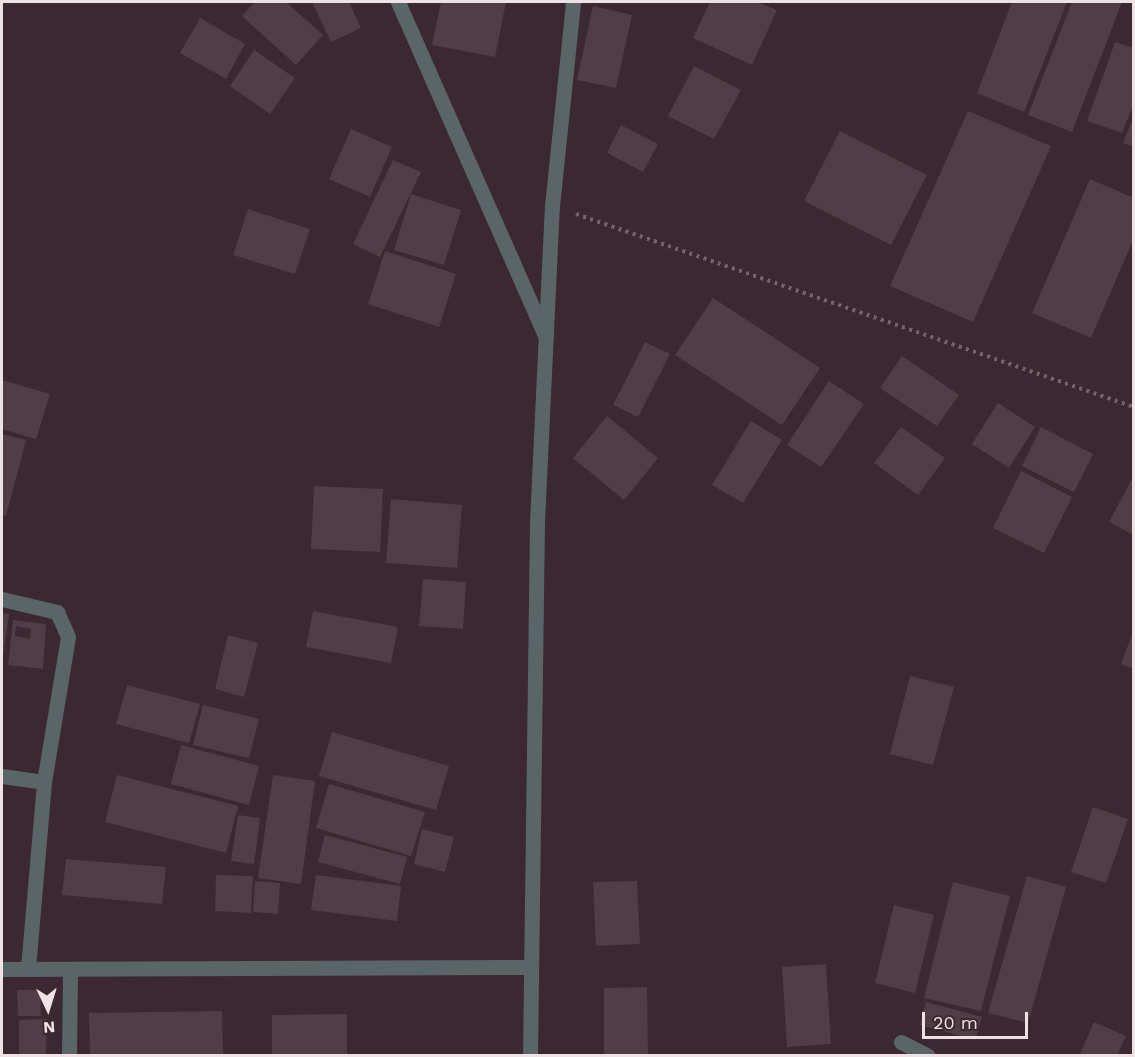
<!DOCTYPE html>
<style>
body{margin:0}
#map{position:relative;width:1135px;height:1057px;overflow:hidden;background:#3b2830;font-family:"Work Sans",sans-serif}
div>[style]{position:absolute}
.building>*{inset:0;background:#513d45}
.path>*{height:4px;margin-top:-2px;transform-origin:0;background:repeating-linear-gradient(90deg,#74636a 0 3px,transparent 0 7.5px)}
.minor>*{height:15px;margin:-7.5px;padding:0 7.5px;transform-origin:7.5px;border-radius:7.5px;background:#5a6568}
span{translate:-50% -50%;white-space:nowrap;text-align:center;line-height:1.15;-webkit-text-stroke:6px #3b2830;paint-order:stroke}
.frame{position:absolute;inset:0;border:3px solid #efe2e7;pointer-events:none}
.north{position:absolute;left:18px;top:979px;width:60px;height:60px;-webkit-text-stroke:4px #3b2830;paint-order:stroke;rotate:176deg;font-size:16px;font-weight:700;line-height:24px;text-align:center;color:#efe2e7}
.north::after{content:'';display:block;margin:auto;width:21px;height:27px;background:#efe2e7;clip-path:polygon(50% 0,100% 100%,50% 72%,0 100%)}
.scale{position:absolute;left:922px;top:1012px;width:106px;height:27px;box-sizing:border-box;border:3px solid #efe2e7;border-top:0;padding-left:8px;font-size:18px;line-height:21px;white-space:nowrap;color:#efe2e7;-webkit-text-stroke:4px #3b2830;paint-order:stroke}
</style>
<div id="map">
<div class="building">
<div style="clip-path:polygon(255px 2px,286px 2px,323px 35px,296px 65px,242px 16px)"></div>
<div style="clip-path:polygon(312px 2px,349px 2px,361px 28px,331px 42px)"></div>
<div style="clip-path:polygon(441px 2px,506px 2px,495px 57px,432px 45px)"></div>
<div style="clip-path:polygon(710px 2px,757px 2px,777px 10px,752px 65px,693px 38px)"></div>
<div style="clip-path:polygon(1012px 2px,1067px 2px,1024px 112px,977px 93px)"></div>
<div style="clip-path:polygon(1072px 2px,1122px 2px,1072px 132px,1028px 115px)"></div>
<div style="clip-path:polygon(593px 6px,632px 15px,616px 88px,577px 80px)"></div>
<div style="clip-path:polygon(200px 18px,245px 44px,226px 79px,180px 53px)"></div>
<div style="clip-path:polygon(1115px 42px,1134px 48px,1134px 103px,1122px 133px,1087px 121px)"></div>
<div style="clip-path:polygon(254px 50px,295px 78px,270px 114px,230px 86px)"></div>
<div style="clip-path:polygon(694px 66px,741px 90px,714px 139px,668px 116px)"></div>
<div style="clip-path:polygon(968px 111px,1051px 146px,973px 322px,890px 286px)"></div>
<div style="clip-path:polygon(1134px 116px,1134px 147px,1123px 143px)"></div>
<div style="clip-path:polygon(621px 125px,658px 144px,643px 172px,607px 153px)"></div>
<div style="clip-path:polygon(351px 129px,392px 147px,370px 197px,329px 179px)"></div>
<div style="clip-path:polygon(840px 131px,927px 175px,891px 245px,804px 201px)"></div>
<div style="clip-path:polygon(393px 160px,421px 172px,380px 257px,353px 244px)"></div>
<div style="clip-path:polygon(1090px 179px,1134px 198px,1134px 238px,1091px 338px,1032px 313px)"></div>
<div style="clip-path:polygon(411px 194px,461px 210px,444px 265px,394px 250px)"></div>
<div style="clip-path:polygon(248px 209px,310px 229px,295px 274px,233px 255px)"></div>
<div style="clip-path:polygon(385px 251px,456px 274px,439px 327px,368px 304px)"></div>
<div style="clip-path:polygon(713px 298px,820px 368px,782px 425px,675px 355px)"></div>
<div style="clip-path:polygon(645px 342px,670px 354px,638px 417px,613px 405px)"></div>
<div style="clip-path:polygon(902px 356px,959px 395px,937px 426px,880px 388px)"></div>
<div style="clip-path:polygon(2px 380px,50px 394px,36px 439px,2px 429px)"></div>
<div style="clip-path:polygon(829px 381px,864px 404px,821px 467px,787px 445px)"></div>
<div style="clip-path:polygon(998px 403px,1035px 427px,1009px 468px,972px 444px)"></div>
<div style="clip-path:polygon(607px 416px,658px 458px,624px 500px,573px 458px)"></div>
<div style="clip-path:polygon(751px 421px,782px 440px,743px 503px,712px 485px)"></div>
<div style="clip-path:polygon(901px 427px,945px 458px,918px 495px,874px 463px)"></div>
<div style="clip-path:polygon(1041px 427px,1093px 454px,1074px 492px,1022px 466px)"></div>
<div style="clip-path:polygon(2px 434px,26px 440px,6px 516px,2px 515px)"></div>
<div style="clip-path:polygon(1021px 471px,1072px 497px,1044px 553px,993px 528px)"></div>
<div style="clip-path:polygon(1134px 475px,1134px 535px,1109px 522px)"></div>
<div style="clip-path:polygon(314px 486px,383px 489px,380px 552px,311px 549px)"></div>
<div style="clip-path:polygon(391px 499px,462px 505px,457px 568px,386px 563px)"></div>
<div style="clip-path:polygon(423px 579px,466px 582px,463px 629px,419px 626px)"></div>
<div style="clip-path:polygon(313px 611px,398px 627px,391px 663px,306px 647px)"></div>
<div style="clip-path:polygon(2px 613px,9px 614px,3px 656px,2px 656px)"></div>
<div style="clip-path:polygon(evenodd,13px 620px,46px 624px,43px 669px,8px 665px,13px 620px,16px 626px,31px 629px,30px 639px,15px 636px,16px 626px)"></div>
<div style="clip-path:polygon(1133px 632px,1134px 632px,1134px 669px,1121px 664px)"></div>
<div style="clip-path:polygon(228px 635px,258px 643px,244px 697px,215px 689px)"></div>
<div style="clip-path:polygon(910px 676px,954px 687px,933px 765px,890px 754px)"></div>
<div style="clip-path:polygon(127px 685px,200px 704px,189px 743px,116px 724px)"></div>
<div style="clip-path:polygon(203px 705px,259px 719px,249px 758px,193px 745px)"></div>
<div style="clip-path:polygon(332px 732px,449px 766px,436px 810px,319px 776px)"></div>
<div style="clip-path:polygon(181px 745px,259px 766px,249px 805px,171px 784px)"></div>
<div style="clip-path:polygon(117px 775px,238px 806px,226px 853px,105px 822px)"></div>
<div style="clip-path:polygon(273px 775px,315px 781px,301px 884px,258px 878px)"></div>
<div style="clip-path:polygon(329px 784px,425px 812px,411px 856px,316px 828px)"></div>
<div style="clip-path:polygon(1093px 807px,1128px 819px,1106px 883px,1071px 872px)"></div>
<div style="clip-path:polygon(238px 815px,260px 818px,254px 864px,231px 861px)"></div>
<div style="clip-path:polygon(422px 829px,454px 837px,445px 872px,414px 864px)"></div>
<div style="clip-path:polygon(325px 835px,407px 857px,400px 884px,318px 862px)"></div>
<div style="clip-path:polygon(66px 859px,166px 867px,162px 904px,62px 895px)"></div>
<div style="clip-path:polygon(216px 875px,253px 876px,251px 913px,215px 911px)"></div>
<div style="clip-path:polygon(316px 875px,401px 886px,397px 921px,311px 910px)"></div>
<div style="clip-path:polygon(1027px 876px,1066px 887px,1028px 1023px,988px 1013px)"></div>
<div style="clip-path:polygon(255px 881px,280px 883px,278px 914px,253px 912px)"></div>
<div style="clip-path:polygon(637px 881px,640px 944px,596px 946px,593px 882px)"></div>
<div style="clip-path:polygon(953px 882px,1010px 896px,981px 1011px,924px 998px)"></div>
<div style="clip-path:polygon(894px 905px,934px 915px,915px 993px,875px 983px)"></div>
<div style="clip-path:polygon(826px 964px,831px 1044px,787px 1047px,782px 967px)"></div>
<div style="clip-path:polygon(647px 987px,648px 1056px,604px 1056px,604px 988px)"></div>
<div style="clip-path:polygon(17px 990px,40px 990px,41px 1016px,18px 1016px)"></div>
<div style="clip-path:polygon(926px 1002px,982px 1017px,975px 1040px,920px 1025px)"></div>
<div style="clip-path:polygon(222px 1011px,223px 1056px,90px 1056px,89px 1013px)"></div>
<div style="clip-path:polygon(347px 1014px,347px 1056px,272px 1056px,272px 1015px)"></div>
<div style="clip-path:polygon(46px 1019px,46px 1056px,19px 1056px,19px 1020px)"></div>
<div style="clip-path:polygon(1094px 1022px,1126px 1036px,1117px 1056px,1079px 1056px)"></div>
</div>
<div class="path">
<div style="left:576px;top:214px;width:590px;rotate:19.08deg"></div>
</div>
<div class="minor">
<div style="left:398px;top:2px;width:366px;rotate:66.2deg"></div>
<div style="left:2px;top:599px;width:57px;rotate:13.3deg"></div>
<div style="left:57px;top:612px;width:27px;rotate:66deg"></div>
<div style="left:68px;top:637px;width:147px;rotate:99.4deg"></div>
<div style="left:2px;top:776px;width:42px;rotate:8.1deg"></div>
<div style="left:44px;top:782px;width:188px;rotate:94.9deg"></div>
<div style="left:2px;top:969px;width:526px;rotate:-0.22deg"></div>
<div style="left:901px;top:1042px;width:30px;rotate:27deg"></div>
<div style="left:69px;top:1056px;width:87px;rotate:-89.3deg"></div>
<div style="left:530px;top:1056px;width:534px;rotate:-89.25deg"></div>
<div style="left:537px;top:522px;width:316px;rotate:-87.3deg"></div>
<div style="left:552px;top:206px;width:205px;rotate:-84.1deg"></div>
</div>
<div class="frame"></div>
<div class="north">N</div>
<div class="scale">20 m</div>
</div>
